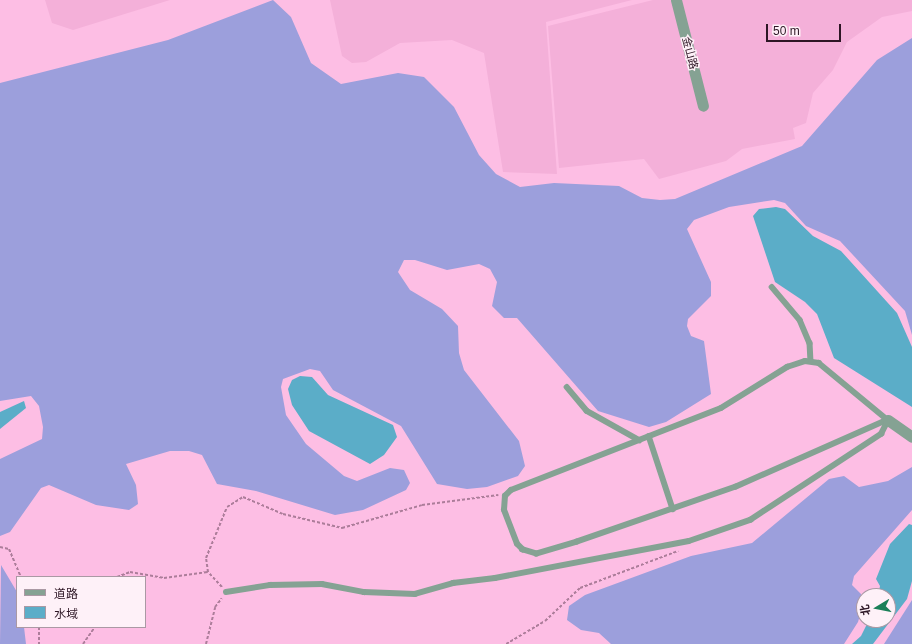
<!DOCTYPE html>
<meta charset="utf-8">
<style>
body{margin:0}
#map{position:relative;width:912px;height:644px;overflow:hidden;background:#fdbee4;font-family:Arial,"Noto Sans SC",sans-serif}
div>[style]{position:absolute}
.built>*{inset:0;background:#f4b0d9}
.forest>*{inset:0;background:#9c9fdc}
.water>*{inset:0;background:#5badc8}
.path>*{height:2px;margin-top:-1px;transform-origin:0;background:repeating-linear-gradient(90deg,#ac7d9a 0 3px,transparent 0 5px)}
.lane>*{height:5.5px;margin:-2.75px;padding:0 2.75px;transform-origin:2.75px;border-radius:2.75px;background:#85a293}
.street>*{height:11px;margin:-5.5px;padding:0 5.5px;transform-origin:5.5px;border-radius:5.5px;background:#85a293}
span{translate:-50% -50%;white-space:nowrap;text-align:center;line-height:1.15;-webkit-text-stroke:3px #fef1f8;paint-order:stroke}
.street-label{font-size:11px;color:#2d1625}
.legend{position:absolute;left:16px;top:576px;width:130px;height:52px;box-sizing:border-box;background:#fef1f8;border:1px solid #aa99a4;margin:0;padding:5px 7px;list-style:none;font-size:12px;color:#2d1625}
.legend li{display:flex;align-items:center;gap:8px;height:20px}
.legend b{width:20px;border:1px solid #aa99a4}
.north{position:absolute;left:856px;top:588px;width:40px;height:40px;box-sizing:border-box;background:#fef1f8;border:1px solid #aa99a4;border-radius:50%;rotate:260deg;font-size:11px;font-weight:700;line-height:16px;text-align:center;color:#2d1625}
.north::after{content:'';display:block;margin:auto;width:14px;height:18px;background:#1a7f58;clip-path:polygon(50% 0,100% 100%,50% 72%,0 100%)}
.scale{position:absolute;left:766px;top:24px;width:75px;height:18px;box-sizing:border-box;border:2px solid #2d1625;border-top:0;padding-left:5px;font-size:12px;line-height:14px;white-space:nowrap;color:#2d1625;-webkit-text-stroke:3px #fef1f8;paint-order:stroke}
</style>
<div id="map">
<div class="built">
<div style="clip-path:polygon(45px 0,170px 0,73px 30px,52px 23px)"></div>
<div style="clip-path:polygon(330px 0,632px 0,546px 22px,557px 174px,503px 172px,484px 53px,452px 40px,400px 43px,366px 62px,352px 63px,342px 56px)"></div>
<div style="clip-path:polygon(653px 0,912px 0,912px 11px,882px 17px,847px 42px,833px 70px,813px 93px,806px 123px,793px 128px,795px 139px,742px 149px,726px 161px,659px 179px,644px 159px,559px 168px,548px 26px)"></div>
</div>
<div class="forest">
<div style="clip-path:polygon(273px 0,291px 17px,311px 63px,341px 84px,398px 73px,424px 77px,454px 107px,479px 155px,496px 174px,520px 187px,554px 183px,619px 186px,642px 198px,660px 200px,675px 199px,802px 146px,877px 60px,912px 38px,912px 335px,905px 311px,840px 241px,806px 226px,785px 203px,774px 200px,729px 207px,694px 220px,687px 229px,711px 282px,711px 296px,688px 319px,687px 326px,691px 336px,704px 341px,711px 394px,666px 422px,649px 427px,598px 411px,517px 318px,504px 318px,492px 306px,497px 282px,490px 269px,479px 264px,447px 270px,415px 260px,404px 260px,398px 272px,410px 290px,442px 309px,458px 326px,459px 353px,464px 370px,519px 441px,525px 466px,518px 476px,487px 487px,467px 489px,437px 484px,401px 426px,333px 390px,320px 371px,310px 369px,283px 379px,281px 387px,286px 415px,306px 444px,344px 476px,357px 481px,390px 468px,404px 470px,410px 483px,406px 490px,363px 510px,335px 515px,256px 491px,217px 484px,202px 455px,189px 451px,170px 451px,126px 464px,136px 485px,138px 504px,129px 510px,96px 505px,49px 485px,41px 488px,10px 532px,0 536px,0 459px,42px 439px,43px 427px,39px 406px,31px 396px,0 401px,0 83px,168px 40px)"></div>
<div style="clip-path:polygon(912px 467px,912px 510px,854px 576px,852px 585px,861px 594px,863px 605px,858px 622px,844px 644px,611px 644px,599px 633px,581px 630px,567px 620px,569px 606px,585px 595px,691px 556px,752px 543px,829px 479px,844px 476px,859px 487px,888px 481px)"></div>
<div style="clip-path:polygon(1px 565px,17px 592px,17px 627px,24px 627px,26px 644px,0 644px)"></div>
<div style="clip-path:polygon(912px 600px,912px 644px,884px 644px)"></div>
</div>
<div class="water">
<div style="clip-path:polygon(776px 207px,785px 209px,813px 236px,841px 251px,897px 313px,912px 347px,912px 407px,834px 358px,817px 314px,805px 302px,775px 282px,753px 216px,759px 209px)"></div>
<div style="clip-path:polygon(300px 376px,312px 377px,328px 395px,393px 425px,397px 437px,384px 455px,370px 464px,309px 431px,292px 405px,288px 389px,292px 380px)"></div>
<div style="clip-path:polygon(24px 401px,26px 408px,0 429px,0 412px)"></div>
<div style="clip-path:polygon(909px 524px,912px 525px,912px 581px,907px 599px,873px 644px,852px 644px,861px 636px,869px 620px,888px 620px,888px 596px,878px 596px,880px 586px,876px 579px,890px 544px)"></div>
</div>
<div class="path">
<div style="left:0;top:547px;width:9px;rotate:13deg"></div>
<div style="left:9px;top:549px;width:30px;rotate:67deg"></div>
<div style="left:117px;top:577px;width:14px;rotate:-21deg"></div>
<div style="left:130px;top:572px;width:35px;rotate:10deg"></div>
<div style="left:164px;top:578px;width:44px;rotate:-7.8deg"></div>
<div style="left:222px;top:587px;width:21px;rotate:-133deg"></div>
<div style="left:208px;top:572px;width:14px;rotate:-98deg"></div>
<div style="left:206px;top:558px;width:55px;rotate:-67.6deg"></div>
<div style="left:227px;top:507px;width:19px;rotate:-32deg"></div>
<div style="left:243px;top:497px;width:43px;rotate:23deg"></div>
<div style="left:283px;top:514px;width:61px;rotate:13.3deg"></div>
<div style="left:342px;top:528px;width:83px;rotate:-16deg"></div>
<div style="left:422px;top:505px;width:77px;rotate:-7.5deg"></div>
<div style="left:39px;top:627px;width:17px;rotate:90deg"></div>
<div style="left:83px;top:644px;width:21px;rotate:-55deg"></div>
<div style="left:206px;top:644px;width:38px;rotate:-76deg"></div>
<div style="left:215px;top:607px;width:11px;rotate:-52deg"></div>
<div style="left:506px;top:644px;width:45px;rotate:-30.5deg"></div>
<div style="left:545px;top:621px;width:48px;rotate:-43.3deg"></div>
<div style="left:580px;top:588px;width:105px;rotate:-20.7deg"></div>
</div>
<div class="lane">
<div style="left:772px;top:287px;width:43px;rotate:49.7deg"></div>
<div style="left:800px;top:320px;width:25px;rotate:67deg"></div>
<div style="left:810px;top:343px;width:18px;rotate:87deg"></div>
<div style="left:805px;top:361px;width:14px;rotate:8deg"></div>
<div style="left:819px;top:363px;width:89px;rotate:39.6deg"></div>
<div style="left:888px;top:420px;width:166px;rotate:156.2deg"></div>
<div style="left:736px;top:487px;width:168px;rotate:160.9deg"></div>
<div style="left:577px;top:542px;width:42px;rotate:163.3deg"></div>
<div style="left:537px;top:554px;width:15px;rotate:-164deg"></div>
<div style="left:523px;top:550px;width:8px;rotate:-135deg"></div>
<div style="left:517px;top:544px;width:36px;rotate:-111deg"></div>
<div style="left:504px;top:510px;width:14px;rotate:-86deg"></div>
<div style="left:505px;top:496px;width:8px;rotate:-45deg"></div>
<div style="left:511px;top:490px;width:225px;rotate:-21.3deg"></div>
<div style="left:721px;top:408px;width:78px;rotate:-31.8deg"></div>
<div style="left:787px;top:367px;width:19px;rotate:-18deg"></div>
<div style="left:567px;top:387px;width:31px;rotate:50deg"></div>
<div style="left:587px;top:411px;width:60px;rotate:29.1deg"></div>
<div style="left:649px;top:436px;width:77px;rotate:71.8deg"></div>
<div style="left:226px;top:592px;width:45px;rotate:-9deg"></div>
<div style="left:270px;top:585px;width:52px;rotate:-1.1deg"></div>
<div style="left:322px;top:584px;width:43px;rotate:10.8deg"></div>
<div style="left:364px;top:592px;width:51px;rotate:2.2deg"></div>
<div style="left:415px;top:594px;width:40px;rotate:-16deg"></div>
<div style="left:453px;top:583px;width:42px;rotate:-6.8deg"></div>
<div style="left:495px;top:578px;width:197px;rotate:-10.8deg"></div>
<div style="left:689px;top:541px;width:65px;rotate:-19deg"></div>
<div style="left:750px;top:520px;width:157px;rotate:-33.3deg"></div>
<div style="left:881px;top:434px;width:16px;rotate:-63deg"></div>
</div>
<div class="street">
<div style="left:676px;top:0;width:109px;rotate:75.7deg"></div>
<div style="left:888px;top:420px;width:29px;rotate:35deg"></div>
</div>
<div class="street-label">
<span style="left:690px;top:53px;rotate:75deg">金山路</span>
</div>
<ul class="legend">
<li><b style="height:5px;background:#85a293"></b>道路</li>
<li><b style="height:11px;background:#5badc8"></b>水域</li>
</ul>
<div class="north">北</div>
<div class="scale">50 m</div>
</div>
